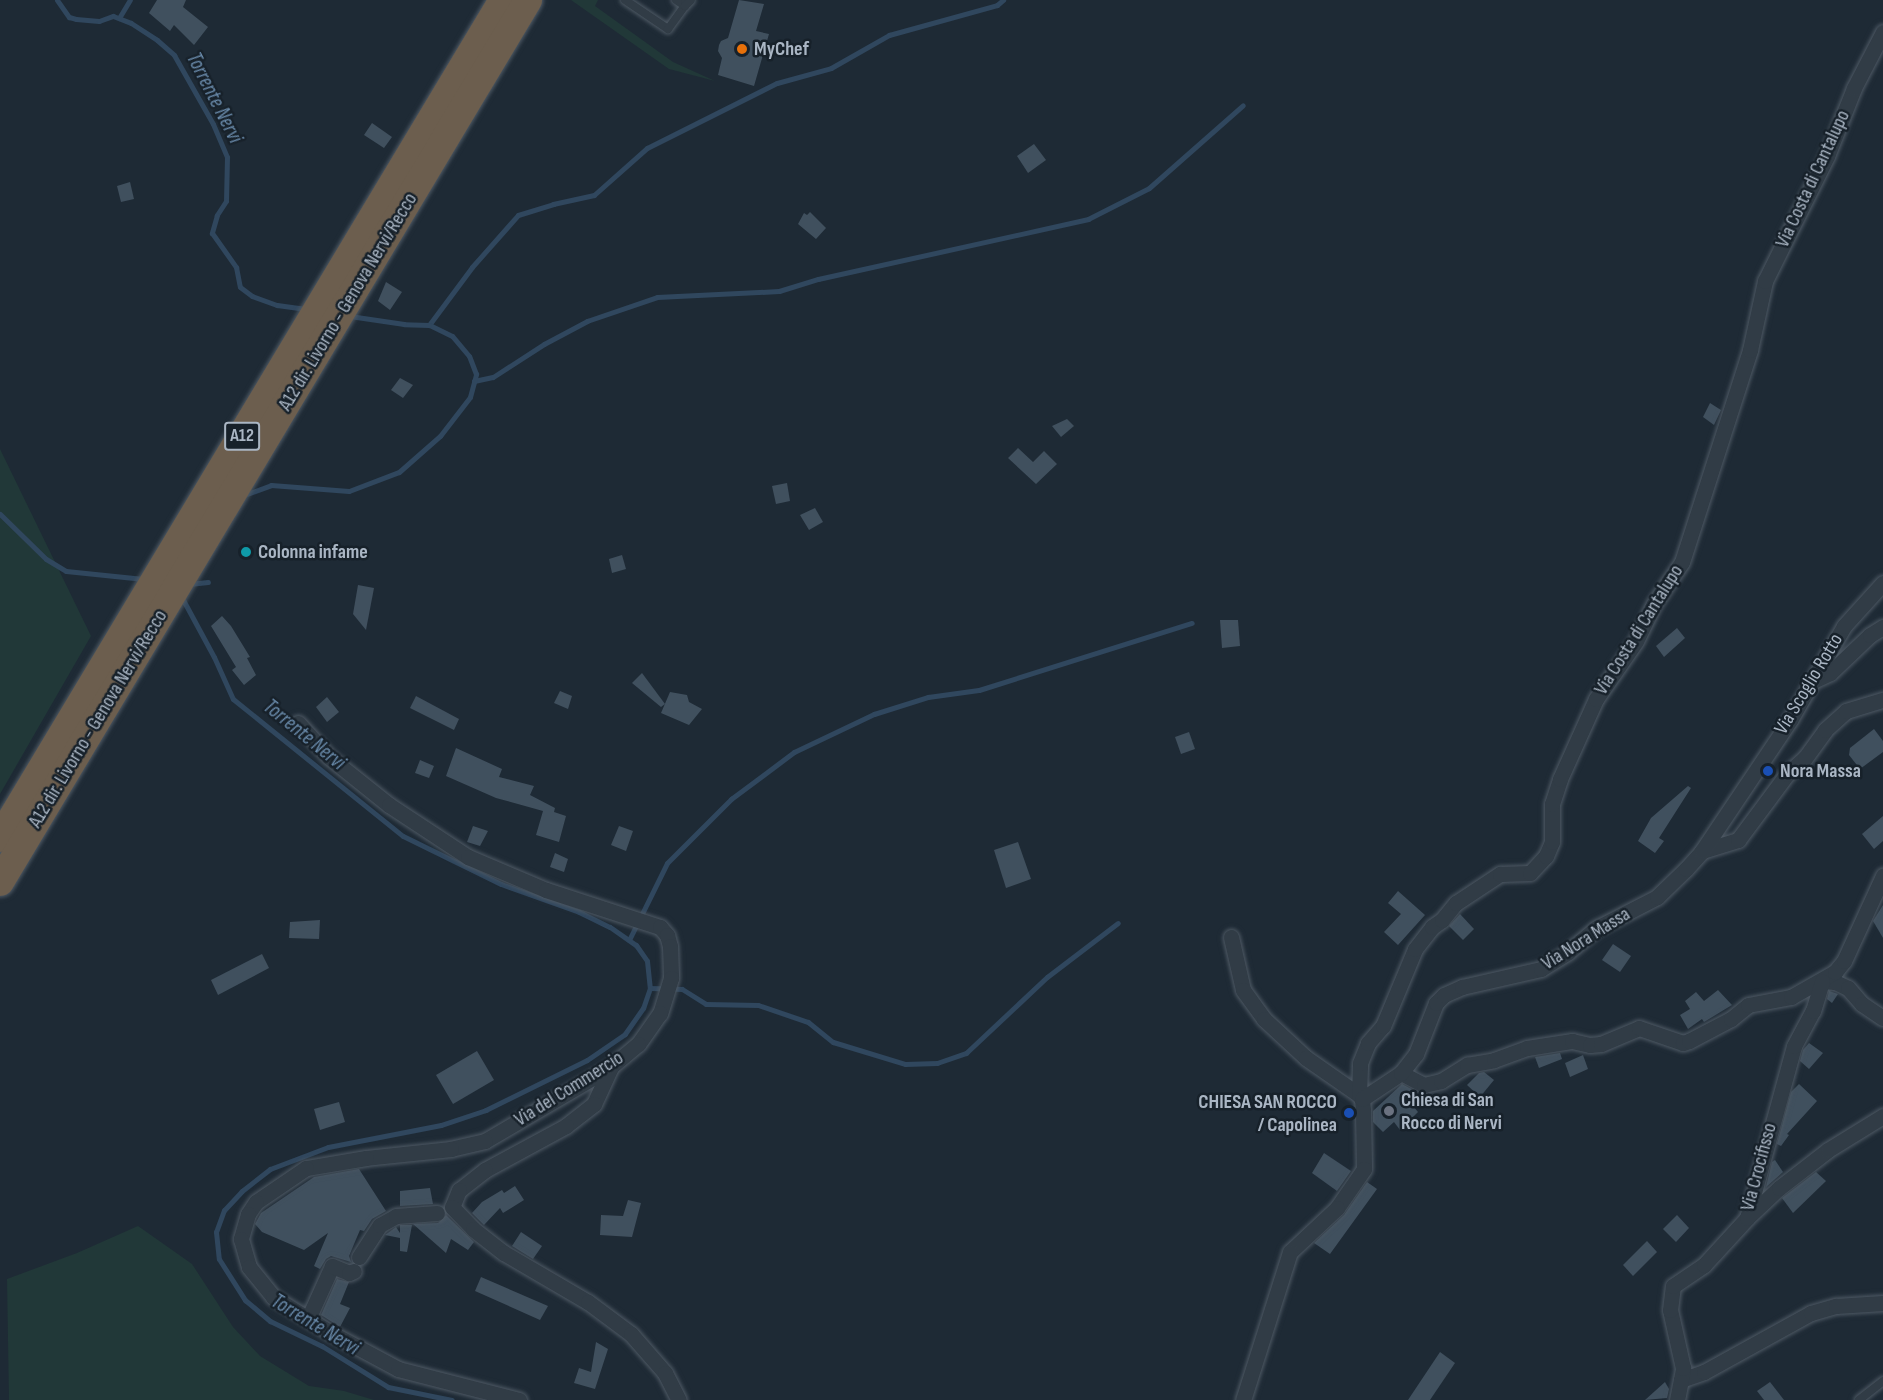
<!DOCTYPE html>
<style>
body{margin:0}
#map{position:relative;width:1883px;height:1400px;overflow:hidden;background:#1e2a35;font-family:"Sofia Sans Condensed",sans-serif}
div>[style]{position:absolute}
.green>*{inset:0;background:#213838}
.stream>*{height:5px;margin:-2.5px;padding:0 2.5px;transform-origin:2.5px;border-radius:2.5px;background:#30475e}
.building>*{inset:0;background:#40505e}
.roads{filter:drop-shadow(0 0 2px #4e5964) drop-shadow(0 0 2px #4e5964)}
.lane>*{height:8px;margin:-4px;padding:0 4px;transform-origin:4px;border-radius:4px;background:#313c46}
.street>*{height:15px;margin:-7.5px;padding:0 7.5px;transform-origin:7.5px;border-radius:7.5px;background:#313c46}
.highway>*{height:28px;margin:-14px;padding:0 14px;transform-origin:14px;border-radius:14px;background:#6c5e4e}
.dots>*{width:16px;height:16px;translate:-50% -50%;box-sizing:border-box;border:3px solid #17212a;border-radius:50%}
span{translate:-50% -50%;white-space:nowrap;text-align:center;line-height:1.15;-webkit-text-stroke:5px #17212a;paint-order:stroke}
.shield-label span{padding:2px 4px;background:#17212a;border:2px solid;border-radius:4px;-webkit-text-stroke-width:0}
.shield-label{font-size:18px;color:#aab6c4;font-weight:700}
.poi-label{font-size:20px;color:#aab6c4;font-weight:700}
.left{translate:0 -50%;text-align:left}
.right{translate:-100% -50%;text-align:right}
.street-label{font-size:20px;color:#aab6c4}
.water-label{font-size:21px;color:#698aaa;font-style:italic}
</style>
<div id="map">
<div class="green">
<div style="clip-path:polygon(571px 0,598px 0,595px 6px,673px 62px,715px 81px,669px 69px)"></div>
<div style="clip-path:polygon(0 449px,91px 636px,0 794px)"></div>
<div style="clip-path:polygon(138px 1226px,192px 1264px,233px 1327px,260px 1356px,309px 1386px,344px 1391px,374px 1400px,9px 1400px,7px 1279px,77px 1253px)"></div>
</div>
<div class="stream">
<div style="left:57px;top:0;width:21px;rotate:55deg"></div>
<div style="left:69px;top:17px;width:7px;rotate:16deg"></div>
<div style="left:76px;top:19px;width:23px;rotate:5deg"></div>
<div style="left:99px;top:21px;width:15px;rotate:-20deg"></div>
<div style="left:113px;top:16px;width:19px;rotate:21deg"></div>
<div style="left:131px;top:23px;width:31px;rotate:33deg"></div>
<div style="left:157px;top:40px;width:23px;rotate:41deg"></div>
<div style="left:174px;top:55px;width:79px;rotate:60.5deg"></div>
<div style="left:213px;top:124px;width:36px;rotate:67deg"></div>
<div style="left:227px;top:157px;width:44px;rotate:91.3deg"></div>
<div style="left:226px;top:201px;width:17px;rotate:123deg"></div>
<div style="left:217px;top:215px;width:19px;rotate:106deg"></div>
<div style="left:212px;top:233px;width:42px;rotate:54.8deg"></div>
<div style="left:236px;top:267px;width:20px;rotate:79deg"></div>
<div style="left:240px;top:287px;width:15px;rotate:37deg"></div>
<div style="left:252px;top:296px;width:27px;rotate:20deg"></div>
<div style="left:277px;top:305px;width:29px;rotate:8deg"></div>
<div style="left:119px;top:18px;width:21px;rotate:-59deg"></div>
<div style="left:429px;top:325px;width:72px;rotate:-53.4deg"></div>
<div style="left:472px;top:267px;width:69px;rotate:-48.5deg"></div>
<div style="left:518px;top:215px;width:37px;rotate:-17deg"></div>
<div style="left:553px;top:204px;width:42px;rotate:-12.4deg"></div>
<div style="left:594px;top:195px;width:71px;rotate:-41.6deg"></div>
<div style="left:647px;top:148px;width:145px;rotate:-26.6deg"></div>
<div style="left:777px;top:83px;width:56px;rotate:-15.5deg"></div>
<div style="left:831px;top:68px;width:67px;rotate:-29.6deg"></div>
<div style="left:889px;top:35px;width:112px;rotate:-15.5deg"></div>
<div style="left:997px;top:5px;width:8px;rotate:-40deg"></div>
<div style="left:474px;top:381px;width:19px;rotate:-12deg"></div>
<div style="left:493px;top:377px;width:61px;rotate:-32.9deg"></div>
<div style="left:544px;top:344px;width:49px;rotate:-28.1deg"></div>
<div style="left:587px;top:321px;width:74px;rotate:-18.9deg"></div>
<div style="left:657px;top:297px;width:122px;rotate:-2.8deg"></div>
<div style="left:779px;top:291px;width:41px;rotate:-17.1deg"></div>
<div style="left:818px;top:279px;width:277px;rotate:-12.5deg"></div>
<div style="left:1088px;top:219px;width:68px;rotate:-26.9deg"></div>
<div style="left:1149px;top:188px;width:125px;rotate:-41.4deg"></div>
<div style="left:244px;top:495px;width:29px;rotate:-20deg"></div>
<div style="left:271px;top:485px;width:78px;rotate:4.4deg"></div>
<div style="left:349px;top:491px;width:53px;rotate:-20.8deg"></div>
<div style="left:399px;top:472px;width:55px;rotate:-41.3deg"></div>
<div style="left:440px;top:436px;width:49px;rotate:-52.4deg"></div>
<div style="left:470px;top:397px;width:24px;rotate:-75deg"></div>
<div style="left:476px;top:374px;width:19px;rotate:-111deg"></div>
<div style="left:469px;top:356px;width:26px;rotate:-130deg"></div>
<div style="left:452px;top:336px;width:25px;rotate:-154deg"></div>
<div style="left:429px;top:325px;width:25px;rotate:-178deg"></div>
<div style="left:404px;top:324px;width:55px;rotate:-171.6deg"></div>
<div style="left:0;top:514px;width:64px;rotate:44.4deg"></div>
<div style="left:46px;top:559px;width:23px;rotate:31deg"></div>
<div style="left:66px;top:571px;width:78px;rotate:5.9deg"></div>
<div style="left:189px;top:584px;width:19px;rotate:-6deg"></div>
<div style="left:181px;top:596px;width:69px;rotate:61.6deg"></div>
<div style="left:214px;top:657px;width:46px;rotate:65.7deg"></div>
<div style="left:233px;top:699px;width:218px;rotate:38.9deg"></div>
<div style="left:403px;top:836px;width:109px;rotate:26.1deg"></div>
<div style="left:501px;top:884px;width:83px;rotate:19.7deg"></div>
<div style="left:579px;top:912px;width:34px;rotate:26deg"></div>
<div style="left:610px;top:927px;width:32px;rotate:35deg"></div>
<div style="left:636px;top:945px;width:19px;rotate:55deg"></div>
<div style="left:647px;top:961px;width:27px;rotate:84deg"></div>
<div style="left:650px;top:988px;width:21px;rotate:109deg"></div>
<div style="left:643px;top:1008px;width:32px;rotate:125deg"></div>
<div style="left:625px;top:1034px;width:46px;rotate:145.6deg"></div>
<div style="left:587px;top:1060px;width:113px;rotate:153.7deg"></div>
<div style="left:486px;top:1110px;width:47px;rotate:161.6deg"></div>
<div style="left:441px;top:1125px;width:115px;rotate:169deg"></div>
<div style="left:328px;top:1147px;width:62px;rotate:159.2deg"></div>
<div style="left:270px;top:1169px;width:36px;rotate:142deg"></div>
<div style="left:242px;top:1191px;width:26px;rotate:133deg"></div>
<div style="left:224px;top:1210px;width:23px;rotate:110deg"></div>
<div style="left:216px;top:1232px;width:27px;rotate:84deg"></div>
<div style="left:219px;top:1259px;width:49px;rotate:57.6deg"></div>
<div style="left:245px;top:1300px;width:33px;rotate:40deg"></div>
<div style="left:270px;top:1321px;width:58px;rotate:25.7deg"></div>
<div style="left:322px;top:1346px;width:78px;rotate:31.8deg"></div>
<div style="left:388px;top:1387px;width:65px;rotate:11.5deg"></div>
<div style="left:629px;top:940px;width:86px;rotate:-63.7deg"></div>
<div style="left:667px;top:863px;width:91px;rotate:-45deg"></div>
<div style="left:731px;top:799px;width:79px;rotate:-36.7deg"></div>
<div style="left:794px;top:752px;width:89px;rotate:-25.4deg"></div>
<div style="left:874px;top:714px;width:57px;rotate:-17.5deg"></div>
<div style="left:928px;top:697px;width:51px;rotate:-7.8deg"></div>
<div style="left:979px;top:690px;width:223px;rotate:-17.5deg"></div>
<div style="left:650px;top:988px;width:32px;rotate:2deg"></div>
<div style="left:682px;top:989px;width:28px;rotate:32deg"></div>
<div style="left:706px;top:1004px;width:52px;rotate:1.1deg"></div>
<div style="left:758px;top:1005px;width:53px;rotate:18.8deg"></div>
<div style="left:808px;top:1022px;width:32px;rotate:39deg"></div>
<div style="left:833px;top:1042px;width:75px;rotate:17deg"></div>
<div style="left:905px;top:1064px;width:32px;rotate:-2deg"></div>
<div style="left:937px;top:1063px;width:31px;rotate:-19deg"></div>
<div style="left:966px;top:1053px;width:111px;rotate:-43.2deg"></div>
<div style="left:1047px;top:977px;width:89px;rotate:-37.3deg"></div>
</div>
<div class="building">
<div style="clip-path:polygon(157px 0,186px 0,183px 7px,208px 27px,194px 45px,174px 25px,170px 31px,149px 13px)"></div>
<div style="clip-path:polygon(739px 0,764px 4px,756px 31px,769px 34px,754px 86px,718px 75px,722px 58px,718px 51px,719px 45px,721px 41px,728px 38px)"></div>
<div style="clip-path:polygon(372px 123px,392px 137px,384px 148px,364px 135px)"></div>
<div style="clip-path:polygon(1034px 144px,1046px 160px,1028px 173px,1017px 156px)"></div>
<div style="clip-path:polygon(130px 182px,134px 199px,121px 202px,117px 186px)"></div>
<div style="clip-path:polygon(810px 212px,826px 228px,816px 239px,798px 224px,804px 213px,807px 215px)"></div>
<div style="clip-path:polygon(386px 282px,402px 292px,390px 310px,378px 301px)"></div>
<div style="clip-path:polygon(400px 378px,413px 385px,403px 398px,391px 390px)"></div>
<div style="clip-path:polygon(1710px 403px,1721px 410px,1714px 425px,1703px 417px)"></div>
<div style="clip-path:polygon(1067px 419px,1074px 426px,1061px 437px,1052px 426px)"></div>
<div style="clip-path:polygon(1018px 448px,1033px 462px,1044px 451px,1057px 464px,1036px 484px,1008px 458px)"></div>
<div style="clip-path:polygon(787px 483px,790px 501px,776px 504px,772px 486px)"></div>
<div style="clip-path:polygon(815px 508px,823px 522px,809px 530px,800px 515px)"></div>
<div style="clip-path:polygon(622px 555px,626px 569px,612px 573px,609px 559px)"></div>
<div style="clip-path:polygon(358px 585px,374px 588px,366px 630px,353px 614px)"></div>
<div style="clip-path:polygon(222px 616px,231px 626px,250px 657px,247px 658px,256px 675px,244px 685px,232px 670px,236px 667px,211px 626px)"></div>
<div style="clip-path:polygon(1220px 620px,1238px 620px,1240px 646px,1222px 648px)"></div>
<div style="clip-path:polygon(1677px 628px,1685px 638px,1664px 657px,1656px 646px)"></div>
<div style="clip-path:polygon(642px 673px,665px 704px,661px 707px,632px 683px)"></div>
<div style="clip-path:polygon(560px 691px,572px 696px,568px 709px,554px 703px)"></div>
<div style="clip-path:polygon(670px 692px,687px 695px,689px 702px,702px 709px,689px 725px,661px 713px)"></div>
<div style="clip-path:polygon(416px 696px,459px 719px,454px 730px,410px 708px)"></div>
<div style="clip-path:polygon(327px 697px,339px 712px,327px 722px,316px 707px)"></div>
<div style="clip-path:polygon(1874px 729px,1883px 741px,1883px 752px,1860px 769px,1849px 755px,1850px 748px)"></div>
<div style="clip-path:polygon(1189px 732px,1195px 749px,1181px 754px,1175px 737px)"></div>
<div style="clip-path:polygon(456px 748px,502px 769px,499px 777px,534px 786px,530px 795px,555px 808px,554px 812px,566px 816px,559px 842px,536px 835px,543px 811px,496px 798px,446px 776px)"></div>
<div style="clip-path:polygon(420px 760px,434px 766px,429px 778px,415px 773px)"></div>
<div style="clip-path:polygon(1688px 786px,1691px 788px,1659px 838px,1664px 841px,1655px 853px,1638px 841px,1651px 818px)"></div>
<div style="clip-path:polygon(1883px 816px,1883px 841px,1874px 849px,1862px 834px)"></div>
<div style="clip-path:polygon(473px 826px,488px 831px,480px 846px,467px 842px)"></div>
<div style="clip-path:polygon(619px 826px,633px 831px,626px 851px,611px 845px)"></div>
<div style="clip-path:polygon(1018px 842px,1031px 879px,1006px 888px,994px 850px)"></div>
<div style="clip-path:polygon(555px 853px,568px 859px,564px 872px,550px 867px)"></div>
<div style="clip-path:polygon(1398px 891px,1425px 915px,1398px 945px,1384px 932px,1401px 914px,1388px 903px)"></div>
<div style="clip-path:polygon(1883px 905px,1883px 938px,1873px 921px)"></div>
<div style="clip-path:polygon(1460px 914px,1474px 929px,1463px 940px,1449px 926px)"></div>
<div style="clip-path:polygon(320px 920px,319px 939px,289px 938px,290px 922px)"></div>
<div style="clip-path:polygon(1613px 944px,1631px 956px,1620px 972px,1602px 960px)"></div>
<div style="clip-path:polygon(262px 954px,269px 968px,218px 995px,211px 980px)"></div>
<div style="clip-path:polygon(1718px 990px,1732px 1005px,1704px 1022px,1702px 1019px,1688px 1029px,1680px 1015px,1690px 1009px,1685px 1001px,1696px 992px,1704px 1001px)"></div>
<div style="clip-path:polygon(1829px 991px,1838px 994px,1832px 1003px,1827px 999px)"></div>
<div style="clip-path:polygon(1809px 1043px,1823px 1053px,1809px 1069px,1800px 1061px,1803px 1050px)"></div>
<div style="clip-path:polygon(477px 1051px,494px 1080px,453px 1104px,436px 1075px)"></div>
<div style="clip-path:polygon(1560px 1053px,1562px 1059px,1539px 1068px,1535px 1057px)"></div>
<div style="clip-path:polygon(1583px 1055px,1588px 1069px,1570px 1077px,1565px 1063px)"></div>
<div style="clip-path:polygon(1484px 1072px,1494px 1080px,1480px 1097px,1467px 1085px,1479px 1073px)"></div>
<div style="clip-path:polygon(1402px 1084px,1417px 1092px,1413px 1106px,1418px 1112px,1400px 1130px,1394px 1122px,1383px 1132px,1373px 1122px,1373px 1111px)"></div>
<div style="clip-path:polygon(1799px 1084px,1817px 1101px,1787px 1134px,1789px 1135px,1781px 1146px,1777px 1144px,1791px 1092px)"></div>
<div style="clip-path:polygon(339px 1102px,345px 1122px,320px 1130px,314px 1109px)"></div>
<div style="clip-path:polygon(1324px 1153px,1351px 1171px,1337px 1191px,1312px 1173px)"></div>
<div style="clip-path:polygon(1775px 1160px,1783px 1172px,1766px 1187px,1772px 1162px)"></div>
<div style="clip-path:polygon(359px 1169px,386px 1211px,372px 1219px,364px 1231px,360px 1230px,349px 1256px,351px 1262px,331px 1256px,326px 1259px,320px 1269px,314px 1266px,328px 1233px,304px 1250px,262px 1232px,255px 1224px,261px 1213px,314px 1177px)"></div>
<div style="clip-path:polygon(1816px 1172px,1826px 1181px,1793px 1213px,1782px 1198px)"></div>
<div style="clip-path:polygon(1367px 1182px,1377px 1189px,1330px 1254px,1314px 1243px,1344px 1215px)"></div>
<div style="clip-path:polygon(515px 1186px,524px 1200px,503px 1213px,500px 1208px,484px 1225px,472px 1213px,482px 1202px,502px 1190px,504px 1193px)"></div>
<div style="clip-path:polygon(430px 1188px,433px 1204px,400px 1206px,400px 1191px)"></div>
<div style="clip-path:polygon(628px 1200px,641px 1203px,632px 1237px,600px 1235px,601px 1215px,623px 1216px)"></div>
<div style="clip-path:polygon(446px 1215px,474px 1242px,468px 1250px,451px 1239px,446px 1253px,413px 1224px,438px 1223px)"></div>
<div style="clip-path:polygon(1677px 1215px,1689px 1228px,1676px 1242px,1663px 1229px)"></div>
<div style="clip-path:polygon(400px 1225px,412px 1225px,407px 1252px,400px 1251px,400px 1238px,385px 1235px,396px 1227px,400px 1233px)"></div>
<div style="clip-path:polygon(521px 1232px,542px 1246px,533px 1259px,512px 1246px)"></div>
<div style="clip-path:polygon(1647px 1241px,1657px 1252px,1633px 1276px,1623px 1265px)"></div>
<div style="clip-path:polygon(481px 1277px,548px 1306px,540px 1320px,475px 1291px)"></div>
<div style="clip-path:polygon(337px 1279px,349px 1282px,340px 1304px,350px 1308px,340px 1327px,321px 1315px)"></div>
<div style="clip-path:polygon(596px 1342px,608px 1349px,595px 1389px,574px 1383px,579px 1368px,591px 1372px)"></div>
<div style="clip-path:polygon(1440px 1352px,1455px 1363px,1430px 1400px,1408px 1400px)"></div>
<div style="clip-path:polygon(1665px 1382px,1669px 1389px,1667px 1398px,1645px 1400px)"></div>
<div style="clip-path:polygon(1770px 1382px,1784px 1400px,1764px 1400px,1757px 1391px)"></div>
</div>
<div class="roads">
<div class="lane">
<div style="left:625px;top:0;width:52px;rotate:34deg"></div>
<div style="left:668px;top:29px;width:29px;rotate:-54deg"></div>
<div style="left:685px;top:6px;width:11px;rotate:-146deg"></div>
<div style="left:686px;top:0;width:6px;rotate:99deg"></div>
<div style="left:685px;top:6px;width:8px;rotate:-45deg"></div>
<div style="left:1859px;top:1400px;width:31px;rotate:-38deg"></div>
</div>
<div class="street">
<div style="left:1813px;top:681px;width:19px;rotate:-25deg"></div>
<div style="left:1830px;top:673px;width:55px;rotate:-43.5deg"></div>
<div style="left:1870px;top:635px;width:15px;rotate:-32deg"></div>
<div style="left:298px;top:723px;width:46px;rotate:47.6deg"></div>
<div style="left:329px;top:757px;width:77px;rotate:38.7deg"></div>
<div style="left:389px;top:805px;width:95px;rotate:33.4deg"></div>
<div style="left:468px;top:857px;width:85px;rotate:22.9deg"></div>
<div style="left:546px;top:890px;width:120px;rotate:18deg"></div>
<div style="left:660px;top:927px;width:11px;rotate:49deg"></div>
<div style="left:667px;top:935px;width:11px;rotate:75deg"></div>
<div style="left:670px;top:946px;width:32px;rotate:88deg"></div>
<div style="left:671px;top:978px;width:37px;rotate:107deg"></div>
<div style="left:660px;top:1013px;width:38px;rotate:125deg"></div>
<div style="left:638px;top:1044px;width:35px;rotate:140deg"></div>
<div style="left:611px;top:1067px;width:146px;rotate:149.6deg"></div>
<div style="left:485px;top:1141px;width:35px;rotate:167deg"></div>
<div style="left:451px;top:1149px;width:85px;rotate:174deg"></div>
<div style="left:366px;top:1158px;width:61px;rotate:170.5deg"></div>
<div style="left:306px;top:1168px;width:60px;rotate:145.8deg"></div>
<div style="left:256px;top:1202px;width:14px;rotate:124deg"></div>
<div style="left:248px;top:1214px;width:26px;rotate:106deg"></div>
<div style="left:241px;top:1239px;width:29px;rotate:74deg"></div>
<div style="left:249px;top:1267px;width:38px;rotate:51deg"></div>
<div style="left:273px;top:1297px;width:68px;rotate:31.8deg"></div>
<div style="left:331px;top:1333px;width:76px;rotate:28.2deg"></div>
<div style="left:398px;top:1369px;width:125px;rotate:14.4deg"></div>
<div style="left:1702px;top:851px;width:38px;rotate:-17deg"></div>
<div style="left:1738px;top:840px;width:82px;rotate:-53.4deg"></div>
<div style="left:1787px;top:774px;width:24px;rotate:-42deg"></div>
<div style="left:1805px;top:758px;width:34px;rotate:-54deg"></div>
<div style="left:1825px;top:730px;width:28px;rotate:-42deg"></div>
<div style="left:1846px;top:711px;width:39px;rotate:-17deg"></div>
<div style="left:1231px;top:937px;width:54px;rotate:77.2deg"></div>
<div style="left:1243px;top:990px;width:36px;rotate:54deg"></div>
<div style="left:1264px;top:1019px;width:57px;rotate:42.9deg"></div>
<div style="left:1306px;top:1058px;width:65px;rotate:34.9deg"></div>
<div style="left:1359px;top:1095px;width:5px;rotate:53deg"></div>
<div style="left:1362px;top:1099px;width:11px;rotate:85deg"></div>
<div style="left:1363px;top:1110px;width:59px;rotate:89deg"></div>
<div style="left:1364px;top:1169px;width:47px;rotate:124.7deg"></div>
<div style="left:1337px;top:1208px;width:64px;rotate:136.9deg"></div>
<div style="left:1290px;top:1252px;width:155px;rotate:107.6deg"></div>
<div style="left:1822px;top:981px;width:13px;rotate:4deg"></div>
<div style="left:1835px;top:982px;width:14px;rotate:25deg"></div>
<div style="left:1848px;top:988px;width:21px;rotate:49deg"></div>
<div style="left:1862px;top:1004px;width:25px;rotate:34deg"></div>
<div style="left:611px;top:1067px;width:41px;rotate:114.7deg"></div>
<div style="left:594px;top:1104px;width:36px;rotate:142deg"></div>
<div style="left:566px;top:1126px;width:92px;rotate:151.5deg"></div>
<div style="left:485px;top:1170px;width:33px;rotate:142deg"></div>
<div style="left:459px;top:1190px;width:18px;rotate:112deg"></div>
<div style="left:452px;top:1207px;width:30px;rotate:46deg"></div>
<div style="left:473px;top:1229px;width:39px;rotate:38deg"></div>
<div style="left:504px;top:1253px;width:97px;rotate:30.3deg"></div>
<div style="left:588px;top:1302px;width:54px;rotate:36.7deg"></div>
<div style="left:631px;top:1334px;width:52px;rotate:48.9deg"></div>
<div style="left:665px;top:1373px;width:30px;rotate:63deg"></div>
<div style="left:1401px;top:1073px;width:26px;rotate:28deg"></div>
<div style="left:1424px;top:1085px;width:17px;rotate:-13deg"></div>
<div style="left:1441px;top:1081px;width:31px;rotate:-32deg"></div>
<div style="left:1467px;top:1065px;width:27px;rotate:-10deg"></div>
<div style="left:1494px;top:1060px;width:35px;rotate:-20deg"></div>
<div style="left:1527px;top:1048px;width:46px;rotate:-8.8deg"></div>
<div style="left:1572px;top:1041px;width:18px;rotate:13deg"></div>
<div style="left:1590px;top:1045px;width:11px;rotate:-5deg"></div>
<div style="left:1601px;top:1044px;width:41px;rotate:-22.8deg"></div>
<div style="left:1639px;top:1028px;width:46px;rotate:18.8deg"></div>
<div style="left:1683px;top:1043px;width:6px;rotate:-18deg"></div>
<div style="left:1689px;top:1041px;width:47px;rotate:-27.6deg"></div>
<div style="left:1731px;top:1019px;width:22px;rotate:-39deg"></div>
<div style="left:1748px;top:1005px;width:44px;rotate:-10.5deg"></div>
<div style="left:1791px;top:997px;width:51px;rotate:-29.6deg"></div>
<div style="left:1835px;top:972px;width:14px;rotate:-51deg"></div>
<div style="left:1844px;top:961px;width:94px;rotate:-65.4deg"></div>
<div style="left:1359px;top:1095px;width:32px;rotate:-88deg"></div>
<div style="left:1360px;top:1063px;width:22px;rotate:-68deg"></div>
<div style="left:1368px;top:1043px;width:23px;rotate:-49deg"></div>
<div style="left:1383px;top:1026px;width:83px;rotate:-67.4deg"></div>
<div style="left:1415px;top:949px;width:28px;rotate:-52deg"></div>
<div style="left:1432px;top:927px;width:12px;rotate:-35deg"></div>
<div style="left:1442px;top:920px;width:22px;rotate:-51deg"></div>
<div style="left:1456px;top:903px;width:53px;rotate:-33.4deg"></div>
<div style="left:1500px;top:874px;width:30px;rotate:-2deg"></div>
<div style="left:1530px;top:873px;width:23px;rotate:-47deg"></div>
<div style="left:1546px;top:856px;width:15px;rotate:-67deg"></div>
<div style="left:1552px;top:842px;width:38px;rotate:-90deg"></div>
<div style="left:1552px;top:804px;width:26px;rotate:-72deg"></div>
<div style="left:1560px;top:779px;width:88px;rotate:-65.8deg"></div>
<div style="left:1596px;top:699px;width:70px;rotate:-55.4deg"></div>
<div style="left:1636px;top:641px;width:41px;rotate:-64.1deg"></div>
<div style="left:1654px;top:604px;width:50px;rotate:-56.3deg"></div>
<div style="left:1682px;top:562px;width:223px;rotate:-72.2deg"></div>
<div style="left:1750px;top:350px;width:71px;rotate:-77.7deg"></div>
<div style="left:1765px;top:281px;width:140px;rotate:-63.6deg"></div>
<div style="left:1827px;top:156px;width:73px;rotate:-68.3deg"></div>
<div style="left:1854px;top:88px;width:63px;rotate:-62.6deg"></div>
<div style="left:1362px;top:1099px;width:47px;rotate:-33.7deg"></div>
<div style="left:1401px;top:1073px;width:24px;rotate:-52deg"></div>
<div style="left:1416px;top:1054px;width:55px;rotate:-68.6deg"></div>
<div style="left:1436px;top:1003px;width:11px;rotate:-45deg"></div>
<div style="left:1444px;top:995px;width:20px;rotate:-24deg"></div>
<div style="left:1462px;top:987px;width:81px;rotate:-12.8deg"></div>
<div style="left:1541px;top:969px;width:32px;rotate:-32deg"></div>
<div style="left:1568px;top:952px;width:38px;rotate:-40deg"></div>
<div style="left:1597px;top:928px;width:68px;rotate:-27.3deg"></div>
<div style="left:1657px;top:897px;width:40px;rotate:-44deg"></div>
<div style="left:1686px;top:869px;width:24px;rotate:-48deg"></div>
<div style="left:1702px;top:851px;width:158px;rotate:-56.1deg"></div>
<div style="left:1790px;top:720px;width:108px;rotate:-60.1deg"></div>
<div style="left:1844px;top:626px;width:58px;rotate:-47.8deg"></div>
<div style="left:1747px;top:1218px;width:178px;rotate:-74.7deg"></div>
<div style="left:1794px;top:1046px;width:40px;rotate:-62deg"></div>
<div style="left:1813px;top:1011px;width:31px;rotate:-73deg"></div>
<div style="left:359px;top:1257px;width:38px;rotate:-57deg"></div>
<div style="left:380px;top:1225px;width:18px;rotate:-29deg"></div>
<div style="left:396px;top:1216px;width:41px;rotate:-4.2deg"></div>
<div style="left:308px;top:1319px;width:58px;rotate:-65.6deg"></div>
<div style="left:332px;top:1266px;width:18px;rotate:22deg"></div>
<div style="left:349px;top:1273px;width:5px;rotate:-22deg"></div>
<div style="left:1681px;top:1380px;width:24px;rotate:-19deg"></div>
<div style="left:1704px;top:1372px;width:122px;rotate:-28.9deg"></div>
<div style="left:1811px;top:1313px;width:26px;rotate:-16deg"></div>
<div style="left:1836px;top:1306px;width:47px;rotate:-3.7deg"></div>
<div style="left:1677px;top:1400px;width:33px;rotate:-79deg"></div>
<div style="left:1683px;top:1368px;width:59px;rotate:-102.6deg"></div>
<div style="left:1670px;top:1310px;width:24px;rotate:-83deg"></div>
<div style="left:1673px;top:1286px;width:37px;rotate:-34deg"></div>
<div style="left:1704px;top:1265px;width:64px;rotate:-47.5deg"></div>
<div style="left:1747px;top:1218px;width:44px;rotate:-43.2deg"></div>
<div style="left:1779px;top:1188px;width:62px;rotate:-37.8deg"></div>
<div style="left:1828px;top:1150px;width:65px;rotate:-31.7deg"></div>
</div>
<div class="highway">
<div style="left:0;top:838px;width:977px;rotate:-59.03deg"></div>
<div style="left:0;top:882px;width:1028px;rotate:-59.09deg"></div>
</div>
</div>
<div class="dots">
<div style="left:742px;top:49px;background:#e8710a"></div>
<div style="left:246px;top:552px;background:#0f9aa8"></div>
<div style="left:1768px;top:771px;background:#1a4fb4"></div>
<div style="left:1389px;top:1111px;background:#6b7280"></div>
<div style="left:1349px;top:1113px;background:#1a4fb4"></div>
</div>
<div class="shield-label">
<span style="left:242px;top:436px">A12</span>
</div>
<div class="poi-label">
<span class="left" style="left:754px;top:49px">MyChef</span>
<span class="left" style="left:258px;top:552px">Colonna infame</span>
<span class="left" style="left:1780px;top:771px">Nora Massa</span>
<span class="left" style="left:1401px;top:1112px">Chiesa di San<br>Rocco di Nervi</span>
<span class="right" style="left:1337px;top:1114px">CHIESA SAN ROCCO<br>/ Capolinea</span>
</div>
<div class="street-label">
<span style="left:1813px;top:179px;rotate:-65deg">Via Costa di Cantalupo</span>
<span style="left:348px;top:302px;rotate:-59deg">A12 dir. Livorno - Genova Nervi/Recco</span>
<span style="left:1639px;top:630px;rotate:-58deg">Via Costa di Cantalupo</span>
<span style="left:1809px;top:684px;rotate:-59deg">Via Scoglio Rotto</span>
<span style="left:98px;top:719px;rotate:-59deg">A12 dir. Livorno - Genova Nervi/Recco</span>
<span style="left:1586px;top:939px;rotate:-32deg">Via Nora Massa</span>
<span style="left:569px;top:1089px;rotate:-32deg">Via del Commercio</span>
<span style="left:1759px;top:1167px;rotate:-75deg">Via Crocifisso</span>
</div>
<div class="water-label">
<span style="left:214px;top:98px;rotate:63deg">Torrente Nervi</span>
<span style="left:304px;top:735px;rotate:39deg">Torrente Nervi</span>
<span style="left:315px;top:1325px;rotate:31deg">Torrente Nervi</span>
</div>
</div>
